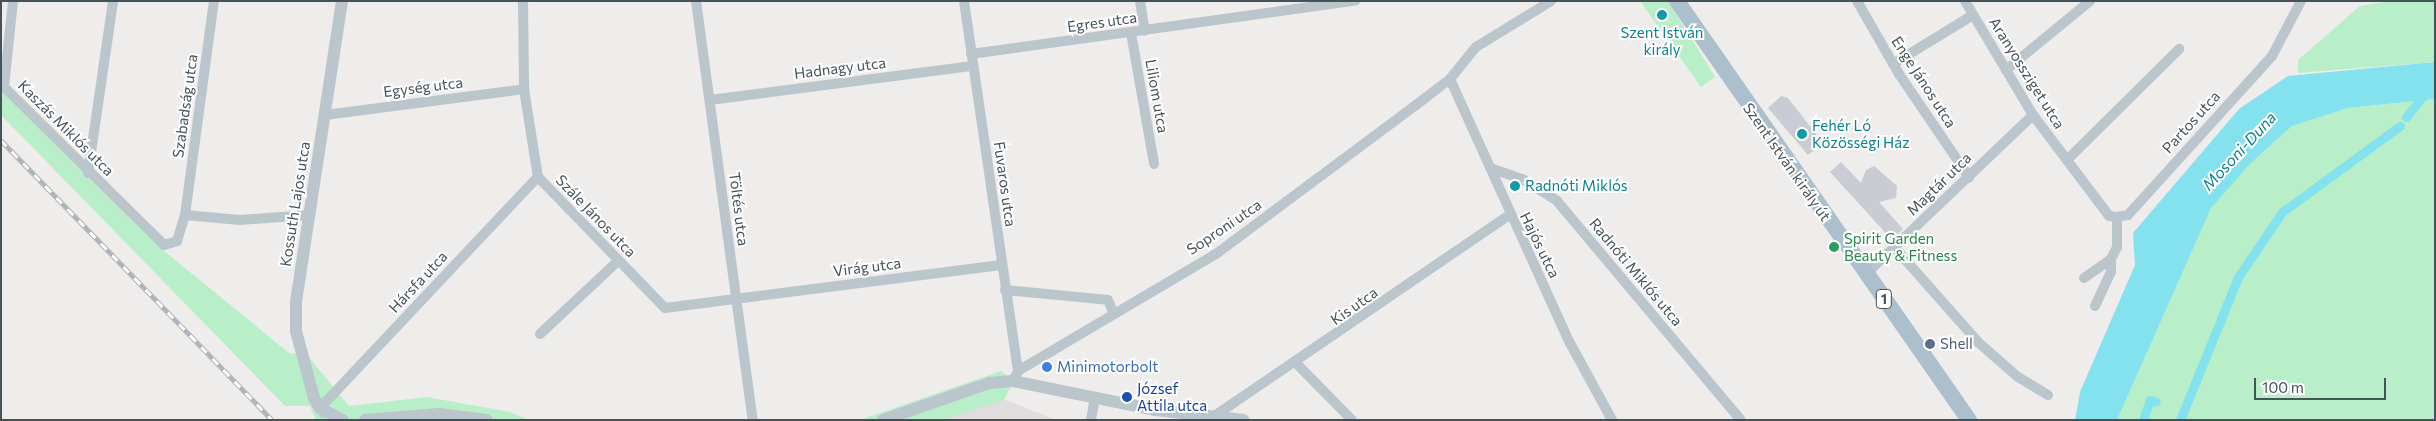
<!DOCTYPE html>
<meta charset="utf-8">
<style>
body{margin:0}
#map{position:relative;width:2436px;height:421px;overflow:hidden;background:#efecec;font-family:Commissioner,sans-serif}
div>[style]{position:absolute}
.education>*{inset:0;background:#e0ddde}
.green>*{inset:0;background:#b8efc8}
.water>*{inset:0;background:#84e1ee}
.canal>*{height:9px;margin:-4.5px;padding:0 4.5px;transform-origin:4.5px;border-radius:4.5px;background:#84e1ee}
.building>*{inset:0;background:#c9ccd2}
.minor>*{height:10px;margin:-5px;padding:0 5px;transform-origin:5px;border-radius:5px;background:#bac6cc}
.tertiary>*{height:12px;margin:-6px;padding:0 6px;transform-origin:6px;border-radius:6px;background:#bac6cc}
.primary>*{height:16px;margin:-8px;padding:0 8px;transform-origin:8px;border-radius:8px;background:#abbfcd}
.rail>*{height:4.5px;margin-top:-2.25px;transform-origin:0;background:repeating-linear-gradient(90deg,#fff 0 8px,#aeb2b7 0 16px);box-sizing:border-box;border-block:1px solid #aeb2b7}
.dots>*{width:14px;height:14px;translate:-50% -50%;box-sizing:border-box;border:2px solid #fff;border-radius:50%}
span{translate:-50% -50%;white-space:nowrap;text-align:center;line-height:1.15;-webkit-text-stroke:4px #fff;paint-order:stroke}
.shield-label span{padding:1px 4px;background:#fff;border:1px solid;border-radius:4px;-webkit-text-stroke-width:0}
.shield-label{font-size:14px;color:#44525a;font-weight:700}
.street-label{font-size:15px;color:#44525a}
.culture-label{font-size:15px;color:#0d838f}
.left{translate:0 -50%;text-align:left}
.leisure-label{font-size:15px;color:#27864d}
.service-label{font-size:15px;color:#4e5e75}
.shop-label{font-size:15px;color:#366cbe}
.transit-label{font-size:15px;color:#164399}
.water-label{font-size:16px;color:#098292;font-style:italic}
.frame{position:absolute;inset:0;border:2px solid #44525a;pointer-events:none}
.scale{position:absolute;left:2254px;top:378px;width:132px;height:22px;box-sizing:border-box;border:2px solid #44525a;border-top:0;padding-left:6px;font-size:15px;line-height:18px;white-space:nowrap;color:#44525a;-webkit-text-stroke:4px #fff;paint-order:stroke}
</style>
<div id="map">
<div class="education">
<div style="clip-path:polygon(993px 395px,1057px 420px,927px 420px)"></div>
</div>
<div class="green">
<div style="clip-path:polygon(1640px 1px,1668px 1px,1715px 77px,1701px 87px)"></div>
<div style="clip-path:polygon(2391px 1px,2435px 1px,2435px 62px,2298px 73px,2298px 60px,2360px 6px)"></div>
<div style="clip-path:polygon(1px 91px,163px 250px,289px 353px,307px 355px,349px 406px,427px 397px,510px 412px,529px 420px,316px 420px,310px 406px,285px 406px,1px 115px)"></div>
<div style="clip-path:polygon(2435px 99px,2435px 420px,2117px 420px,2211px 207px,2250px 164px,2292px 126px,2348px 108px)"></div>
<div style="clip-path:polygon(1001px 371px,1013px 381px,1004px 400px,942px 420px,860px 420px)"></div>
</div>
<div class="water">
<div style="clip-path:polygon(2435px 62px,2435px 99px,2348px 108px,2292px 126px,2250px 164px,2211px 208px,2117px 420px,2075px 420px,2080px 392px,2135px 265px,2133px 233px,2239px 109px,2288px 76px)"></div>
</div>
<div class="canal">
<div style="left:2406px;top:117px;width:46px;rotate:-51.1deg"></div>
<div style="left:2143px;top:420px;width:21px;rotate:-71deg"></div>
<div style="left:2150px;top:400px;width:6px;rotate:18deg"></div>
<div style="left:2180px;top:420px;width:154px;rotate:-67.9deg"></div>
<div style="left:2238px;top:277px;width:78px;rotate:-55.9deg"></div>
<div style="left:2282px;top:212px;width:146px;rotate:-36.1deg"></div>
</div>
<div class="building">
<div style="clip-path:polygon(1781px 96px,1788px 98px,1823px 143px,1808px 155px,1768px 108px)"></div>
<div style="clip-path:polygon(1841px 162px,1861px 183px,1866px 170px,1874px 166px,1897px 186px,1896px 198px,1879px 202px,1903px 229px,1892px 240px,1830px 172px)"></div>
</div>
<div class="minor">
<div style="left:13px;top:1px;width:86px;rotate:96deg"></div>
<div style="left:4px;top:87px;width:225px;rotate:44.6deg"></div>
<div style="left:164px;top:245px;width:14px;rotate:-17deg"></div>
<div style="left:177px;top:241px;width:27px;rotate:-73deg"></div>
<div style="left:185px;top:215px;width:216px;rotate:-82.3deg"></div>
<div style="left:523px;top:1px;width:88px;rotate:89.3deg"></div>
<div style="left:524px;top:89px;width:89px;rotate:81deg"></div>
<div style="left:538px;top:177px;width:182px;rotate:45.9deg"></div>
<div style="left:665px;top:308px;width:339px;rotate:-7.3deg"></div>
<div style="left:696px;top:1px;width:423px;rotate:82.3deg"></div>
<div style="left:964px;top:1px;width:374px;rotate:81.7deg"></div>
<div style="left:1140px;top:1px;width:30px;rotate:81deg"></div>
<div style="left:1857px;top:1px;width:84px;rotate:60.1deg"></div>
<div style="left:1899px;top:74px;width:125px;rotate:55.8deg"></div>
<div style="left:1965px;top:1px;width:133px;rotate:59.2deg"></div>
<div style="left:2033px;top:115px;width:126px;rotate:53deg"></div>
<div style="left:2109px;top:216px;width:8px;rotate:7deg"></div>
<div style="left:2117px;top:217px;width:11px;rotate:-10deg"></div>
<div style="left:2128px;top:215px;width:215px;rotate:-47.8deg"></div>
<div style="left:2272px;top:56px;width:62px;rotate:-62.2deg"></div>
<div style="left:1131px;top:33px;width:133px;rotate:80deg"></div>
<div style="left:971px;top:54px;width:388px;rotate:-7.9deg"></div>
<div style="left:1893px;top:64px;width:94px;rotate:-31.5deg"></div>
<div style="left:2006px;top:70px;width:109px;rotate:-39.4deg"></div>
<div style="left:1450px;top:79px;width:290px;rotate:65.6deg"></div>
<div style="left:1570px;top:343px;width:88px;rotate:61.4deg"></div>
<div style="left:710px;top:100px;width:265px;rotate:-7.4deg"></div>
<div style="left:325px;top:115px;width:201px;rotate:-7.4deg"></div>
<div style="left:2067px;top:160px;width:158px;rotate:-44.7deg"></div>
<div style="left:1490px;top:168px;width:36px;rotate:19deg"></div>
<div style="left:1524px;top:180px;width:39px;rotate:32deg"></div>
<div style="left:1557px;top:201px;width:286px;rotate:50deg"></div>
<div style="left:88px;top:173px;width:174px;rotate:-81.7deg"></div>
<div style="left:185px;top:215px;width:55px;rotate:5.2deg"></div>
<div style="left:240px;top:220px;width:69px;rotate:-4.1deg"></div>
<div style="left:1894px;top:247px;width:127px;rotate:48.5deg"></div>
<div style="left:1978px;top:342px;width:53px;rotate:41.2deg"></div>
<div style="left:2018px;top:377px;width:35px;rotate:31deg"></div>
<div style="left:1866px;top:274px;width:231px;rotate:-43.6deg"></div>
<div style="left:2084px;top:278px;width:33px;rotate:-35deg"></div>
<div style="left:2111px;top:259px;width:13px;rotate:-63deg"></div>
<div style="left:2117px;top:247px;width:30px;rotate:-90deg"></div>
<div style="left:1005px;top:290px;width:103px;rotate:5.5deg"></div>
<div style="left:1108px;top:300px;width:15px;rotate:67deg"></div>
<div style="left:2095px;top:306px;width:38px;rotate:-65deg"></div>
<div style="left:2111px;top:272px;width:13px;rotate:-90deg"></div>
<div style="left:540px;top:334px;width:107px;rotate:-43.1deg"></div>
<div style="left:1297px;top:364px;width:78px;rotate:45.5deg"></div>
<div style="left:1013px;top:381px;width:11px;rotate:-63deg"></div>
<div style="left:1018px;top:371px;width:230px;rotate:-30.6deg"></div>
<div style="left:1216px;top:254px;width:249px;rotate:-36.7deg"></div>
<div style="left:1416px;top:105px;width:43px;rotate:-37.4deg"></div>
<div style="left:1450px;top:79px;width:41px;rotate:-50.9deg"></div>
<div style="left:1476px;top:47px;width:88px;rotate:-31.5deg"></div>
<div style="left:324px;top:413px;width:6px;rotate:-129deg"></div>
<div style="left:320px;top:408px;width:318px;rotate:-46.7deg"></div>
<div style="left:1213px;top:417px;width:358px;rotate:-34.3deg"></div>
<div style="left:1091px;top:420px;width:22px;rotate:-80deg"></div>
</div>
<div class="tertiary">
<div style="left:342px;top:1px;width:304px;rotate:98.7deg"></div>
<div style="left:296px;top:302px;width:29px;rotate:90deg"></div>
<div style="left:296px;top:331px;width:69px;rotate:75deg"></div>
<div style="left:314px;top:398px;width:12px;rotate:59deg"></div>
<div style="left:320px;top:408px;width:26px;rotate:28deg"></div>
<div style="left:365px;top:420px;width:74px;rotate:-4.6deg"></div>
<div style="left:439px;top:414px;width:48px;rotate:7.1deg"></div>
<div style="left:883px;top:420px;width:112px;rotate:-19.2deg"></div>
<div style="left:989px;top:383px;width:24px;rotate:-5deg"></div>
<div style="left:1013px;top:381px;width:145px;rotate:11.5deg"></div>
<div style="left:1155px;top:410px;width:89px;rotate:6.5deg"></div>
</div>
<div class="primary">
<div style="left:1677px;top:1px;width:511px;rotate:55.13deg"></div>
</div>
<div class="rail">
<div style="left:1px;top:140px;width:390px;rotate:45.9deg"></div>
</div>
<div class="dots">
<div style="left:1662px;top:15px;background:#0f9aa8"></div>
<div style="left:1802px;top:134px;background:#0f9aa8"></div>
<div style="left:1515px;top:186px;background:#0f9aa8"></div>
<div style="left:1834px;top:247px;background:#2e9e5b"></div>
<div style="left:1930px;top:344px;background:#5c6f8a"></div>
<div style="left:1047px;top:367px;background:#3f7fe0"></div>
<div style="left:1127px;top:397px;background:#1a4fb4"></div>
</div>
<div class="shield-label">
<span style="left:1884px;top:299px">1</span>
</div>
<div class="street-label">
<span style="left:1102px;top:22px;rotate:-8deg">Egres utca</span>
<span style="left:840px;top:68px;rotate:-7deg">Hadnagy utca</span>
<span style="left:2027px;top:73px;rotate:58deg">Aranyossziget utca</span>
<span style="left:1924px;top:82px;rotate:57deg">Enge János utca</span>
<span style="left:423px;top:87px;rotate:-7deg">Egység utca</span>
<span style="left:1157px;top:96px;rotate:80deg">Liliom utca</span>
<span style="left:185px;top:106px;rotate:-82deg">Szabadság utca</span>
<span style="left:2191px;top:122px;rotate:-48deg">Partos utca</span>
<span style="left:66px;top:128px;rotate:45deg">Kaszás Miklós utca</span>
<span style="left:1787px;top:162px;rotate:55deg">Szent István király út</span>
<span style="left:1005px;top:184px;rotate:82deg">Fuvaros utca</span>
<span style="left:1939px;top:184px;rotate:-44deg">Magtár utca</span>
<span style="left:295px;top:204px;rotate:-81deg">Kossuth Lajos utca</span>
<span style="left:739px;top:209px;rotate:83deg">Töltés utca</span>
<span style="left:596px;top:216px;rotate:46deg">Szále János utca</span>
<span style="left:1224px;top:227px;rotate:-34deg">Soproni utca</span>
<span style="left:1540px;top:245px;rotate:64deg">Hajós utca</span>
<span style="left:867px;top:267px;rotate:-7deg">Virág utca</span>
<span style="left:1636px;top:272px;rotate:50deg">Radnóti Miklós utca</span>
<span style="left:418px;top:282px;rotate:-47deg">Hársfa utca</span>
<span style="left:1354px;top:306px;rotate:-35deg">Kis utca</span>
</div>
<div class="culture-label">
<span style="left:1662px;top:41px">Szent István<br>király</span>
<span class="left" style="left:1812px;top:134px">Fehér Ló<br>Közösségi Ház</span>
<span class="left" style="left:1525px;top:186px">Radnóti Miklós</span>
</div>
<div class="leisure-label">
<span class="left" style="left:1844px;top:247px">Spirit Garden<br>Beauty &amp; Fitness</span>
</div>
<div class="service-label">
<span class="left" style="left:1940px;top:344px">Shell</span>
</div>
<div class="shop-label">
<span class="left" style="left:1057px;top:367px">Minimotorbolt</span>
</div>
<div class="transit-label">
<span class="left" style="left:1137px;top:397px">József<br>Attila utca</span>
</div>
<div class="water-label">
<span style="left:2239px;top:151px;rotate:-47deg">Mosoni-Duna</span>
</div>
<div class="frame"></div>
<div class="scale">100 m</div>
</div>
